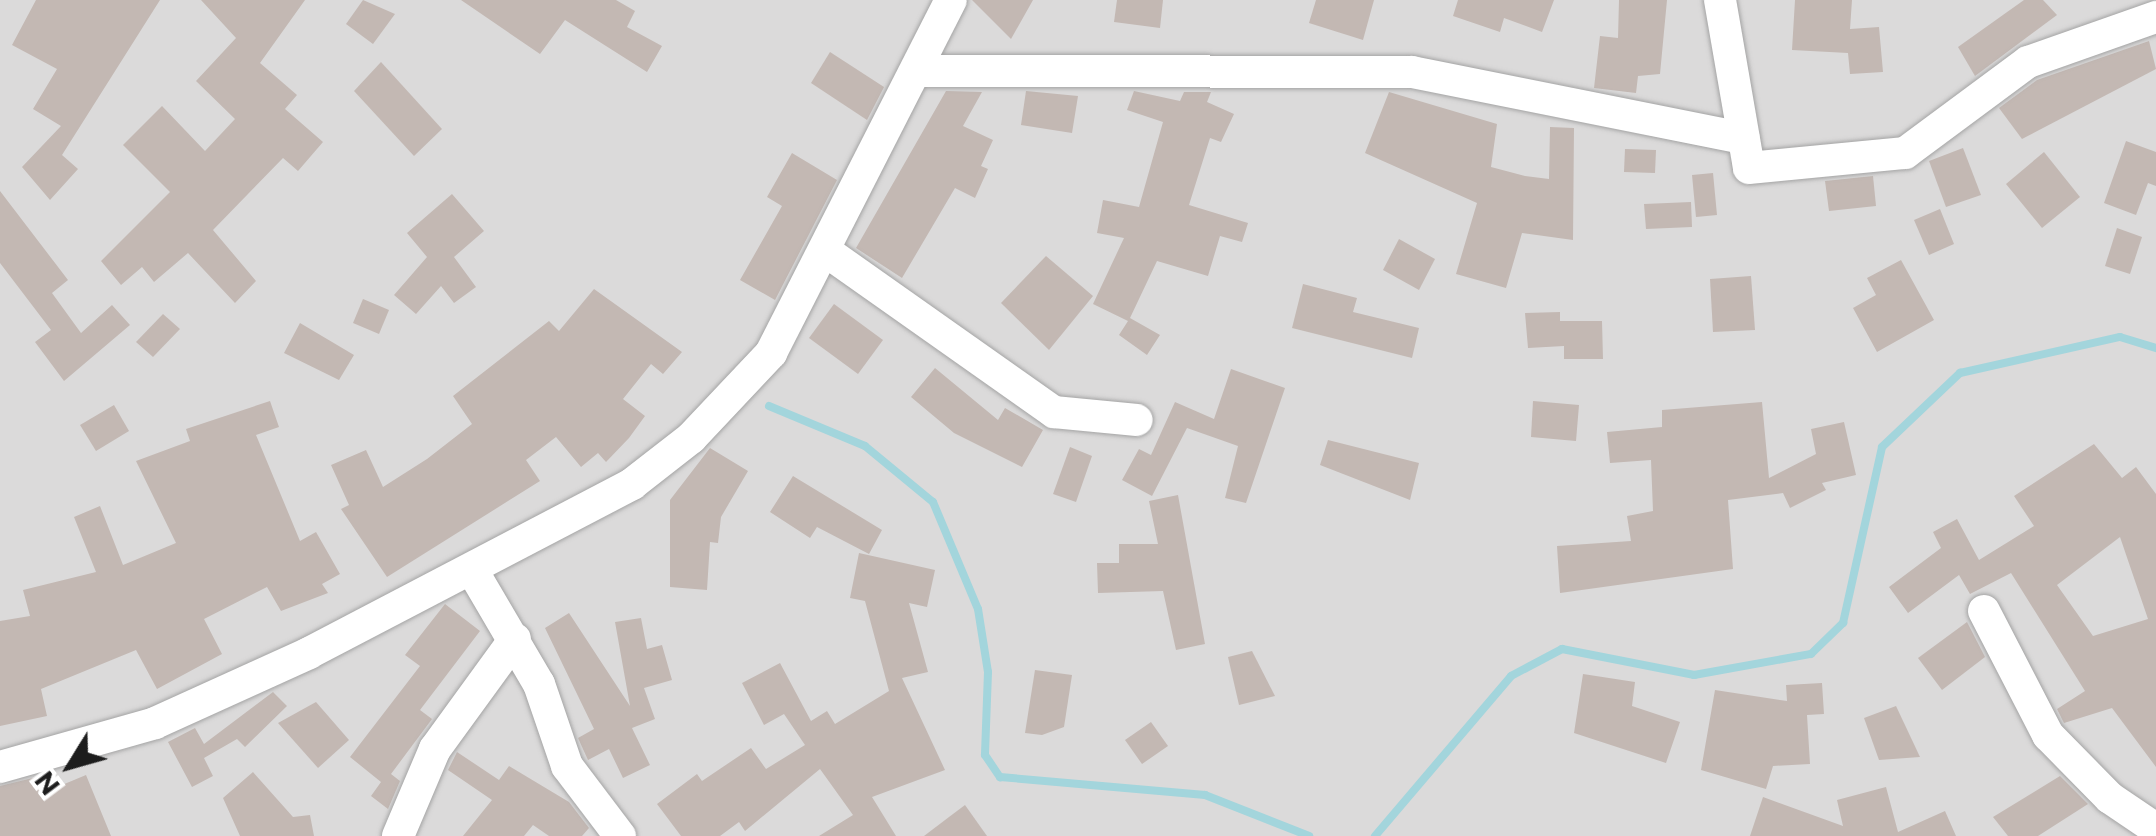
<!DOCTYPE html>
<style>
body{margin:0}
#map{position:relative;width:2156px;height:836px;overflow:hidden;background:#eeeae3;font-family:Commissioner,sans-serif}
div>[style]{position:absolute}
.residential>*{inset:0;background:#dbdada}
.stream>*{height:8px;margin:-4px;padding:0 4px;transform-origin:4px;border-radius:4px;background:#a3d5dc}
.building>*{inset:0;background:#c3b8b3}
.roads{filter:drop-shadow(0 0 2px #a4a4a4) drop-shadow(0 0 2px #a4a4a4)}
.minor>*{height:32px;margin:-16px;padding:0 16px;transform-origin:16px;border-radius:16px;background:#fff}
span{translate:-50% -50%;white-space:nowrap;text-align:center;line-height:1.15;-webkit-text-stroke:9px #fff;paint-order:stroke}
.north{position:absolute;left:20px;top:716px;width:100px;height:100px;-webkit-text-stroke:8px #fff;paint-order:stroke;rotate:233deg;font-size:28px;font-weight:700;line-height:40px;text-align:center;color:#1d1d1d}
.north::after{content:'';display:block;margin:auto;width:35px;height:45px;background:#1d1d1d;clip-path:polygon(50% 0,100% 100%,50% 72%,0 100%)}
</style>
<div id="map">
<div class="residential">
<div style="clip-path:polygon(0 0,2156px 0,2156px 836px,0 836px)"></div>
</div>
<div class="stream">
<div style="left:769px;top:406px;width:104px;rotate:22.6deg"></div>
<div style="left:865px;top:446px;width:88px;rotate:39.5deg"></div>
<div style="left:933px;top:502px;width:116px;rotate:67.2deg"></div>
<div style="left:978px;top:609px;width:64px;rotate:81deg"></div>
<div style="left:988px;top:672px;width:83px;rotate:92.1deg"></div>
<div style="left:985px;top:755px;width:27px;rotate:56deg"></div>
<div style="left:1000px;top:777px;width:206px;rotate:5deg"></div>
<div style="left:1205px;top:795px;width:112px;rotate:21.5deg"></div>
<div style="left:1375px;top:836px;width:210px;rotate:-49.6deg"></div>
<div style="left:1511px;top:676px;width:58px;rotate:-27.9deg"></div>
<div style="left:1562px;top:649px;width:135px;rotate:11.1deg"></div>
<div style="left:1694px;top:675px;width:119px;rotate:-10.2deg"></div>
<div style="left:1811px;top:654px;width:45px;rotate:-44.1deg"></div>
<div style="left:1843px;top:623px;width:180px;rotate:-77.5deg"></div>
<div style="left:1882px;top:447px;width:108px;rotate:-43.5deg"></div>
<div style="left:1960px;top:373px;width:164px;rotate:-12.7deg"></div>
<div style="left:2120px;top:337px;width:38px;rotate:17deg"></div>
</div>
<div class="building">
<div style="clip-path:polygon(36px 0,160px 0,62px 155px,78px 169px,50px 200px,22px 167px,61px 126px,33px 109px,57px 69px,12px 45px)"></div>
<div style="clip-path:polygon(201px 0,305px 0,260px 63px,297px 95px,285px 109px,323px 142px,298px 171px,283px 158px,213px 230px,256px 281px,235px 303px,188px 253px,154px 282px,142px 267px,121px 285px,101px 261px,170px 192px,123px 145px,162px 106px,205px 151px,235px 119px,196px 81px,236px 38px)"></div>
<div style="clip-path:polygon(363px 0,395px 14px,373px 44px,346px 24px)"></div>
<div style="clip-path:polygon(461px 0,616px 0,635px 11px,627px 27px,662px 46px,647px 72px,565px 20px,540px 54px)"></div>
<div style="clip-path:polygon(972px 0,1033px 0,1011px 39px)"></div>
<div style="clip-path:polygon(1117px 0,1163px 0,1160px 28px,1114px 22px)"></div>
<div style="clip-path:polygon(1316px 0,1374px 0,1363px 40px,1309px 23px)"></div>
<div style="clip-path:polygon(1458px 0,1554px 0,1542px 32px,1504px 18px,1500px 32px,1453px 16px)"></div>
<div style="clip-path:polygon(1619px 0,1667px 0,1660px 74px,1638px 76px,1636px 93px,1594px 88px,1600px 36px,1618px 38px)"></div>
<div style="clip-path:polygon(1795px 0,1852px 0,1850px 29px,1879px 27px,1883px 72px,1850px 74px,1848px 53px,1792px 50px)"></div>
<div style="clip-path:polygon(2024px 0,2043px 0,2057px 15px,1975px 76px,1958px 47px)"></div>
<div style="clip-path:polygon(2149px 41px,2156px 69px,2022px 139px,1999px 108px,2037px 80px)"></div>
<div style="clip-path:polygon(830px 52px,884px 87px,867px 120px,811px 83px)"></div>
<div style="clip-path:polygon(381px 62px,442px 129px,414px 156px,354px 91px)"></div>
<div style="clip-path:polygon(946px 91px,982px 92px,963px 126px,993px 140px,981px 166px,988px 169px,975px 198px,955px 188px,902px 278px,856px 248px)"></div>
<div style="clip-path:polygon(1026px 91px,1078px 96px,1072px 133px,1021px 125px)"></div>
<div style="clip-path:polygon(1134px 91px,1180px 101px,1184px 92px,1211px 92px,1207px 102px,1234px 114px,1221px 142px,1210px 138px,1189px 205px,1248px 223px,1242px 242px,1220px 236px,1208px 276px,1157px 261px,1130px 318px,1160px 335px,1147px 355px,1119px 335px,1128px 321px,1093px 304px,1124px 238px,1097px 233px,1103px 200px,1139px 207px,1163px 122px,1127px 110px)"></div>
<div style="clip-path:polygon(1389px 92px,1497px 124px,1491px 167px,1525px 176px,1549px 179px,1550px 127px,1574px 128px,1573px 240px,1522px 233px,1506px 288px,1456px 274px,1477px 203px,1365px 153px)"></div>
<div style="clip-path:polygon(2126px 141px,2156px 152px,2156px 186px,2148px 183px,2136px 215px,2104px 203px)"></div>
<div style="clip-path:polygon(1963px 148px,1981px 195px,1946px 207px,1929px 161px)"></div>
<div style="clip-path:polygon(1625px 149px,1656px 150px,1655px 173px,1624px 172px)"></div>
<div style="clip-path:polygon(2044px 152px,2080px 197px,2042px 228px,2006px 184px)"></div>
<div style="clip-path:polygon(792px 153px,837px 180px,775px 300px,740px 280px,782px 206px,767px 197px)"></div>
<div style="clip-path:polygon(1713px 173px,1717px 215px,1696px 217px,1692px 175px)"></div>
<div style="clip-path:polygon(1873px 176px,1876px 206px,1829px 211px,1825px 181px)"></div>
<div style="clip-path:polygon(0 191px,68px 280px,52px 293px,81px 333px,112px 305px,130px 325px,64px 381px,35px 342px,51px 330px,0 263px)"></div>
<div style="clip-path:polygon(452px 194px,484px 231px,454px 257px,476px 287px,454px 303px,441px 286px,416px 314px,394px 295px,427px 257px,407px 233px)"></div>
<div style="clip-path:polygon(1691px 202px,1692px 227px,1646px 229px,1644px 204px)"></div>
<div style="clip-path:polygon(1940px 209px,1954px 244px,1929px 255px,1914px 220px)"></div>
<div style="clip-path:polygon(2117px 228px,2142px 237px,2130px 274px,2105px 266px)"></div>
<div style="clip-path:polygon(1399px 239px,1435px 259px,1419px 290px,1383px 270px)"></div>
<div style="clip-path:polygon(1046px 256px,1093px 296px,1049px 350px,1001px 303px)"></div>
<div style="clip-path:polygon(1901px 260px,1934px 320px,1877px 352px,1853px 308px,1876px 295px,1867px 278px)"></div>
<div style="clip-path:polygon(1751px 276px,1755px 330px,1713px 332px,1710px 279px)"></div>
<div style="clip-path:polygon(1303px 284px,1357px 298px,1353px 312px,1419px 328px,1412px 358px,1292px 328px)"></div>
<div style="clip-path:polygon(594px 289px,682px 352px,663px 374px,651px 364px,623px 399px,645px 416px,629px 438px,606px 462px,598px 453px,581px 467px,556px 437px,526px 460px,540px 481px,387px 577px,341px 509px,349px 505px,331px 465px,366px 450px,383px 487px,427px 459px,472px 424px,453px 396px,549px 321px,559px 331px)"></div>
<div style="clip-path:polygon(363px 299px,389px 310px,379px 334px,353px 323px)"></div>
<div style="clip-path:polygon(834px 304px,883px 340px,858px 374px,809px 338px)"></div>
<div style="clip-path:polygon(1560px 312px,1560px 321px,1602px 321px,1603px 359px,1564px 359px,1564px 346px,1528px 348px,1525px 313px)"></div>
<div style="clip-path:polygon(163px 314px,180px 329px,153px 357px,136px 342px)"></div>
<div style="clip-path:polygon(300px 323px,354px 355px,339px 380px,284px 353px)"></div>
<div style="clip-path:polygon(935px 368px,998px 420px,1005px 408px,1043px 430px,1022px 467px,954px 433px,911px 397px)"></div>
<div style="clip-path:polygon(1231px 369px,1285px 388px,1246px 503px,1225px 498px,1238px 446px,1187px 428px,1152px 496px,1122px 480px,1139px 449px,1151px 455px,1175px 402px,1214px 419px)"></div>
<div style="clip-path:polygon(270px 401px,279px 427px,256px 435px,300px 541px,316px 532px,340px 574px,322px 584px,328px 593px,281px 611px,267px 587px,204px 619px,222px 654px,157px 689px,136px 650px,41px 689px,47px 716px,0 726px,0 621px,30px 616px,23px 590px,96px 572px,74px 517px,100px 506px,123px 565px,176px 543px,136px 461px,190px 441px,186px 429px)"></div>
<div style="clip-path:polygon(1533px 401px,1579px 405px,1576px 441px,1531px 437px)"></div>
<div style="clip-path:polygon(1762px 402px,1769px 478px,1816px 454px,1811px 429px,1844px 422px,1856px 475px,1822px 483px,1826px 490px,1790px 508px,1783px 493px,1728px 500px,1733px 569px,1560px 593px,1557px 546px,1631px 541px,1627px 516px,1653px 511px,1651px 460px,1610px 463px,1607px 432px,1662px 427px,1662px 410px)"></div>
<div style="clip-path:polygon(114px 405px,129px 431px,96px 451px,80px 425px)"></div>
<div style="clip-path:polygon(1328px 440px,1419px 463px,1410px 500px,1320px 465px)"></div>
<div style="clip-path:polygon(evenodd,2094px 444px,2122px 478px,2136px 467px,2156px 494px,2156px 767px,2112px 708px,2064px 723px,2057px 709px,2085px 691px,2011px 573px,1970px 594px,1959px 575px,1908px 613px,1889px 587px,1941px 548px,1933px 532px,1957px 519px,1979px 560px,2034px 526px,2014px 496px,2094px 444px,2120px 537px,2148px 619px,2093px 636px,2057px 585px,2120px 537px)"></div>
<div style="clip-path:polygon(1070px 447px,1092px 456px,1076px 502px,1053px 494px)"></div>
<div style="clip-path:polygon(710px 448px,748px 471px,721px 517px,718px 543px,710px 542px,707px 590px,670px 587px,670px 500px)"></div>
<div style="clip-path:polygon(793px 476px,882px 530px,869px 554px,817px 527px,810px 538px,770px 512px)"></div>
<div style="clip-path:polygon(1178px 495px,1205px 644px,1176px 650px,1163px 591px,1098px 593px,1097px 563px,1119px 563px,1119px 544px,1158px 544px,1149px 501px)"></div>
<div style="clip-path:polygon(859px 553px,935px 570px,927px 607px,909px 603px,928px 672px,902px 678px,945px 770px,872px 797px,896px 836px,819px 836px,853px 815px,820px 769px,745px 831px,739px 822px,720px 836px,681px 836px,657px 804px,697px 774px,702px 781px,751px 748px,766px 769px,805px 745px,784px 714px,764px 725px,742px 683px,780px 663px,811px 721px,827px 711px,835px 724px,889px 691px,865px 601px,850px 598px)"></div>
<div style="clip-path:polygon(445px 604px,480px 631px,420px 710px,432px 719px,391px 774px,400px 781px,388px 809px,371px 796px,381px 782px,350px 757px,420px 666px,405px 655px)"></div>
<div style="clip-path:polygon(569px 613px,630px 706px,615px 622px,641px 618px,647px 649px,662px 645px,672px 680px,644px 688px,655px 719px,632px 728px,650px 765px,623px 778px,609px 749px,588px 760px,578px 738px,594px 729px,545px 628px)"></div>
<div style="clip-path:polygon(1967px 622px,1985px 657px,1942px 690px,1918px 658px)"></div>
<div style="clip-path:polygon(1252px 651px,1275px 696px,1239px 705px,1228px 657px)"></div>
<div style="clip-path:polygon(1035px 670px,1072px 675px,1064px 727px,1042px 735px,1025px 733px)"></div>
<div style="clip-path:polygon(1583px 674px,1635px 682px,1632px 706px,1680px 722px,1666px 763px,1574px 733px)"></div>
<div style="clip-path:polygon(1822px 683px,1824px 714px,1807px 715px,1810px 764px,1773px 766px,1766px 789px,1701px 770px,1715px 690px,1787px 701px,1786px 685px)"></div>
<div style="clip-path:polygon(273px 692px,287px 706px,245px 747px,237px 739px,204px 758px,213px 776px,192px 787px,168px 742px,195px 728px,204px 744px)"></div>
<div style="clip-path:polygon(316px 702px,349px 740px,318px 768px,278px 723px)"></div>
<div style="clip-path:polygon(1896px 706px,1920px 757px,1879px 760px,1864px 718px)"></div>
<div style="clip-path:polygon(1151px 722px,1168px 746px,1142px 764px,1125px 740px)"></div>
<div style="clip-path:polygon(457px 752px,499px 780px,509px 766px,569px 802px,589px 828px,582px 836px,549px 836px,533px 825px,524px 836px,463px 836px,492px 800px,448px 770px)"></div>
<div style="clip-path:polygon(253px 772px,293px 817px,310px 815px,314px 836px,240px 836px,223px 798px)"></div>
<div style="clip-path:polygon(45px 775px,50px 790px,86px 775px,111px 836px,0 836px,0 786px)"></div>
<div style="clip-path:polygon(2060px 776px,2088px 804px,2038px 836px,2008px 836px,1993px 817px)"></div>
<div style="clip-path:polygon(1886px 787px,1898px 832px,1945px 811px,1956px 836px,1750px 836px,1763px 797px,1843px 826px,1837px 800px)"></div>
<div style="clip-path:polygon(965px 805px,987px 836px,924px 836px,949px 817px)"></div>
</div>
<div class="roads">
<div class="minor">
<div style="left:1720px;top:0;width:170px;rotate:80.2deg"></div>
<div style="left:1749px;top:168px;width:157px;rotate:-5.5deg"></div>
<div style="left:1905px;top:153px;width:153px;rotate:-36.5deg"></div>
<div style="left:2028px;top:62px;width:136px;rotate:-19.4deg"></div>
<div style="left:921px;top:71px;width:491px;rotate:0.1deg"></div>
<div style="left:1412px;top:72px;width:338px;rotate:11.3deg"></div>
<div style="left:827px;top:252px;width:278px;rotate:35.2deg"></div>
<div style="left:1054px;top:412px;width:83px;rotate:5.5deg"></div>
<div style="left:472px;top:570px;width:132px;rotate:59.6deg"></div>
<div style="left:539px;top:684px;width:87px;rotate:71.1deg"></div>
<div style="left:567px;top:766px;width:88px;rotate:52.9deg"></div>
<div style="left:1984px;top:611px;width:140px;rotate:62.7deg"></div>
<div style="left:2048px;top:735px;width:88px;rotate:45.5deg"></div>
<div style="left:2110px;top:798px;width:55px;rotate:34deg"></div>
<div style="left:0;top:767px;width:161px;rotate:-15.8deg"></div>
<div style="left:155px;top:723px;width:169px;rotate:-24.4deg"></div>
<div style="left:309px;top:653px;width:365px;rotate:-27.6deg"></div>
<div style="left:632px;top:484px;width:75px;rotate:-37.9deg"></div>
<div style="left:691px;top:438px;width:117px;rotate:-46.7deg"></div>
<div style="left:771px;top:353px;width:396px;rotate:-63deg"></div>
<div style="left:398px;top:836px;width:95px;rotate:-67deg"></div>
<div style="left:435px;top:749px;width:136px;rotate:-54deg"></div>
</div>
</div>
<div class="north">N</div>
</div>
